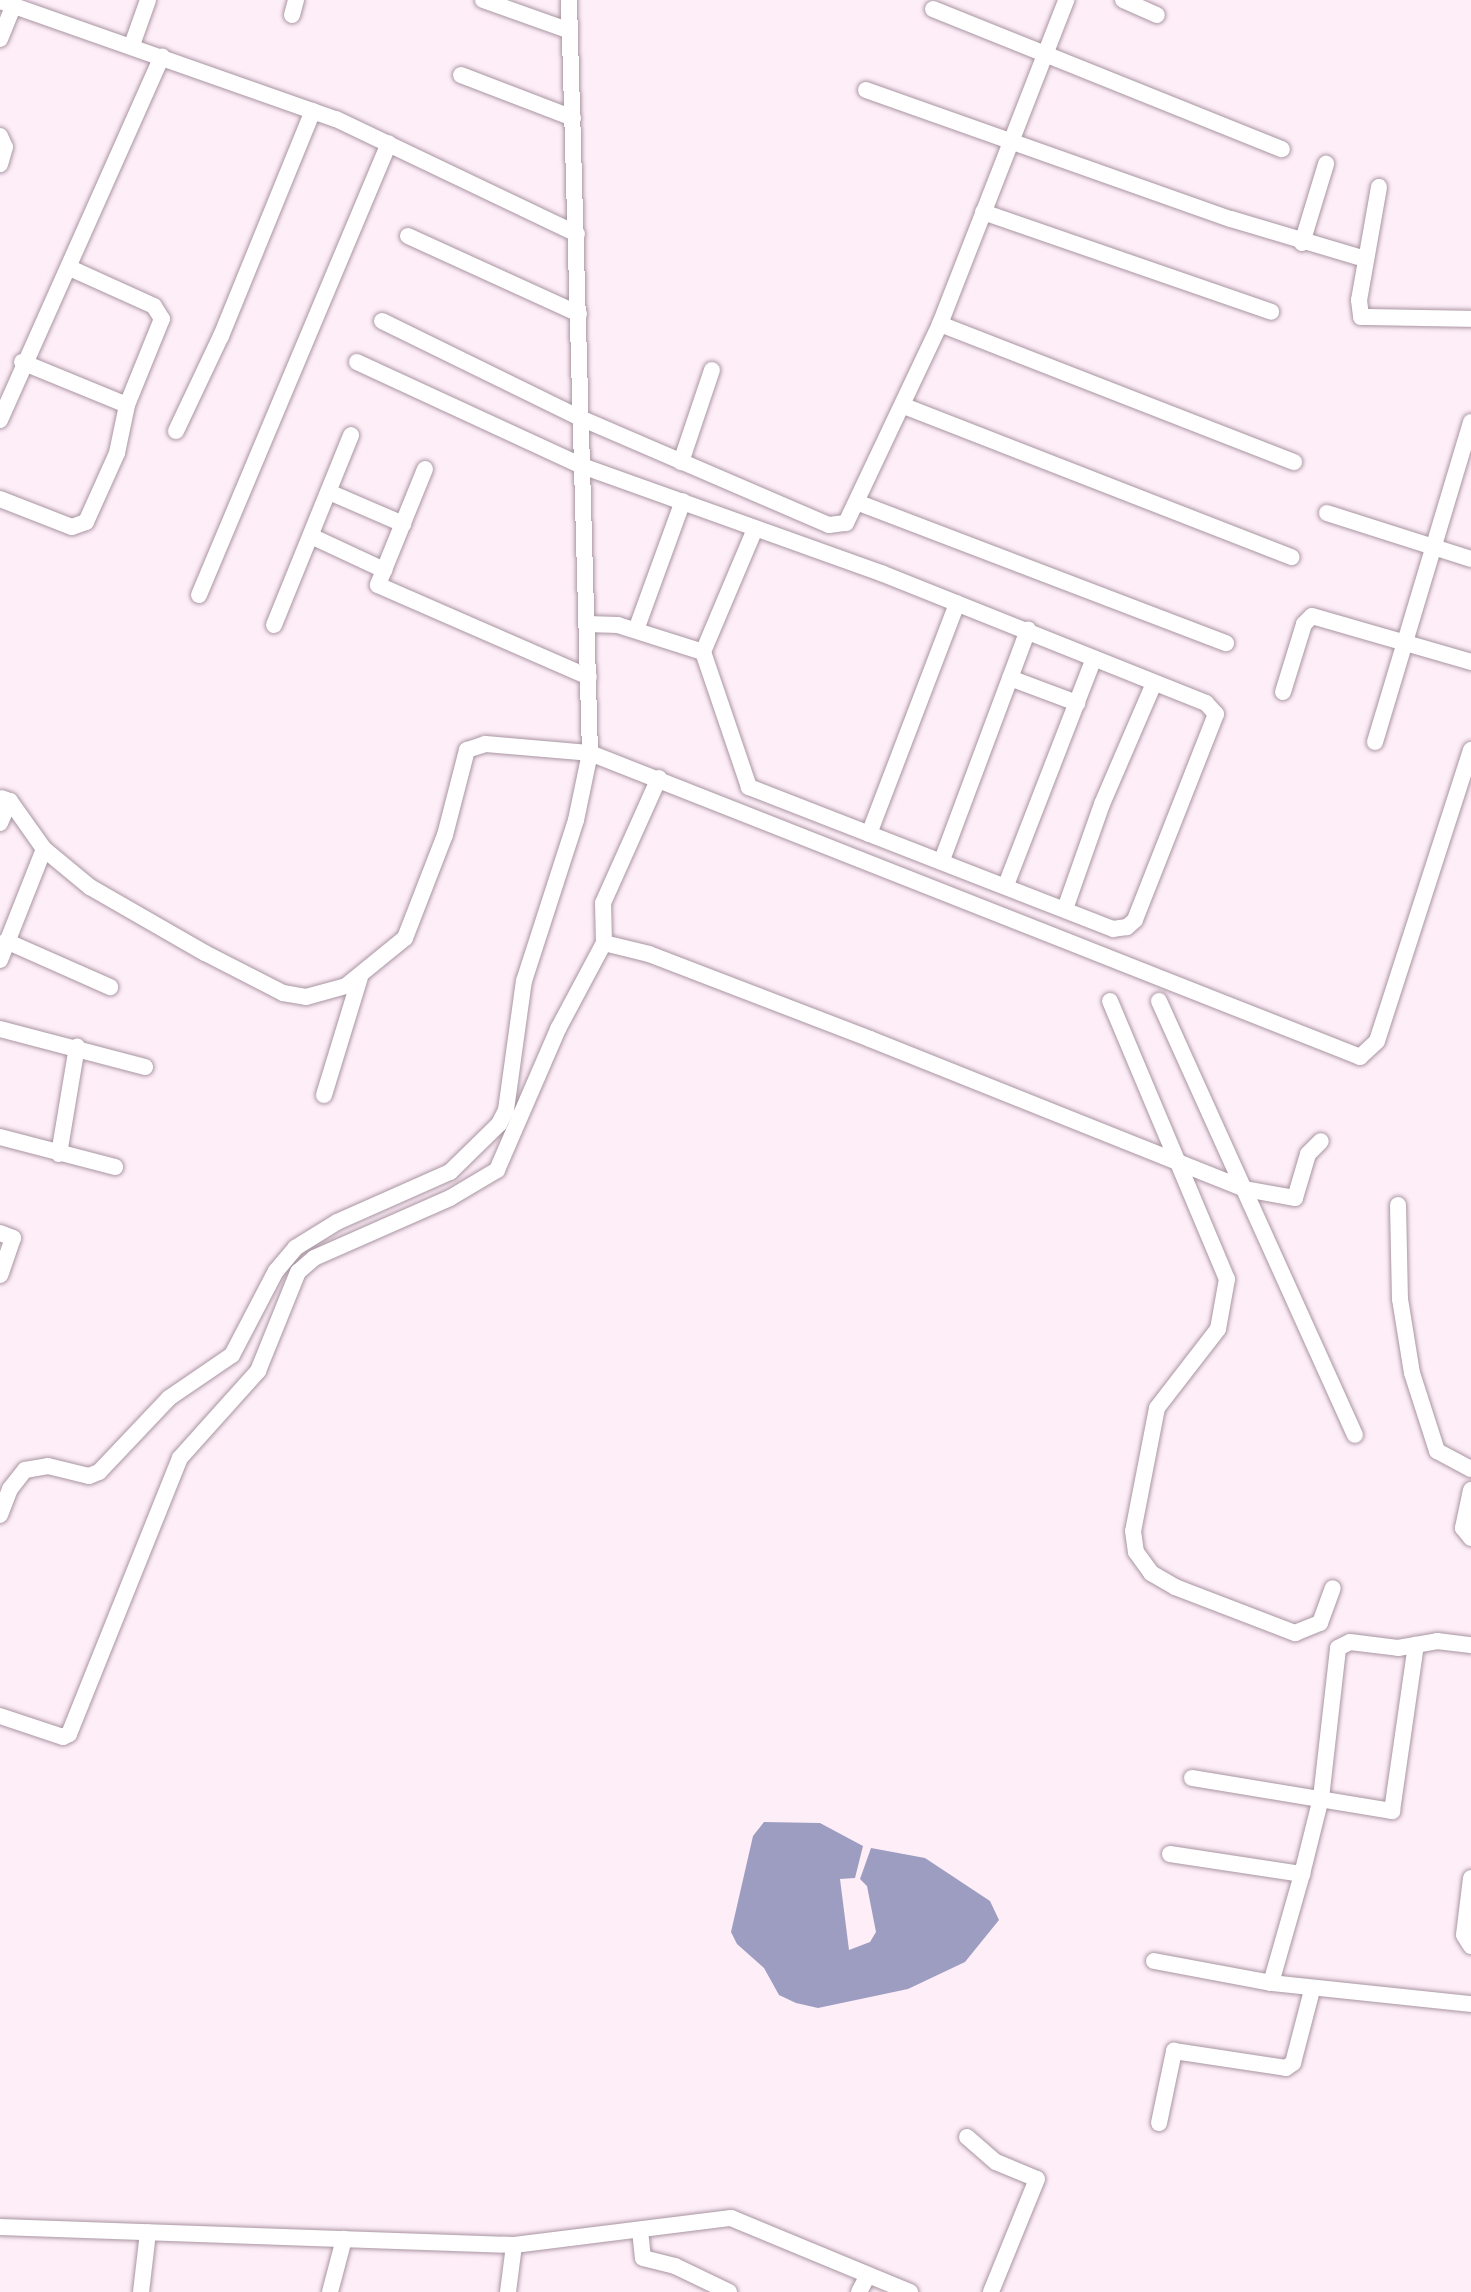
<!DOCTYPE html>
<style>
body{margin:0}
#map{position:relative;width:1471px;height:2292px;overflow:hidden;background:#feeef8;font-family:Mulish,sans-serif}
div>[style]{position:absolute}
.water>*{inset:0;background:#9d9dc2}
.roads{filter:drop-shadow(0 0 2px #a895a1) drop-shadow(0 0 2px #a895a1)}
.street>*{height:16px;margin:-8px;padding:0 8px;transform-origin:8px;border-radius:8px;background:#fff}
span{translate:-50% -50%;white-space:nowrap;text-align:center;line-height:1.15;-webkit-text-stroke:8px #feeef8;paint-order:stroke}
</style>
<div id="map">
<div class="water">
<div style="clip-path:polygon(764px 1822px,820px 1823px,863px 1846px,855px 1878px,840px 1879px,849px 1950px,870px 1942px,876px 1932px,867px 1886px,860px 1879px,871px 1848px,925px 1858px,990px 1901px,999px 1920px,965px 1962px,908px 1989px,818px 2008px,796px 2003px,779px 1995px,764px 1968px,737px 1944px,731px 1932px,753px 1836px)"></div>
</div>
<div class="roads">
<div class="street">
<div style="left:483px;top:0;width:92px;rotate:19.6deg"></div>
<div style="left:1123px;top:0;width:37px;rotate:24deg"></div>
<div style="left:0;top:1px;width:356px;rotate:19.4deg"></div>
<div style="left:336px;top:119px;width:267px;rotate:25.5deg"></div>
<div style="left:933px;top:9px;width:376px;rotate:21.9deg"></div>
<div style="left:292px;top:15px;width:16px;rotate:-75deg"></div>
<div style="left:0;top:39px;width:37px;rotate:-68deg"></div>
<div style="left:132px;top:45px;width:48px;rotate:-70.4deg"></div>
<div style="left:461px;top:75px;width:120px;rotate:21deg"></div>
<div style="left:866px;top:90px;width:387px;rotate:19.5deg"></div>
<div style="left:1231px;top:219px;width:140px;rotate:16.6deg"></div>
<div style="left:0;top:136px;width:12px;rotate:66deg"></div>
<div style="left:5px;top:147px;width:18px;rotate:106deg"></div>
<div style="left:1379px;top:187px;width:115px;rotate:100deg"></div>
<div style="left:1359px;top:300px;width:17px;rotate:83deg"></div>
<div style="left:1361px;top:317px;width:110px;rotate:1deg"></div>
<div style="left:983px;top:212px;width:305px;rotate:19.1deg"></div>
<div style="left:408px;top:236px;width:188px;rotate:24.5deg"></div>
<div style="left:1302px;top:243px;width:83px;rotate:-73.1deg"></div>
<div style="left:382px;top:321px;width:218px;rotate:26.1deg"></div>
<div style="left:578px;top:417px;width:273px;rotate:23.3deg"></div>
<div style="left:829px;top:525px;width:17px;rotate:-7deg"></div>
<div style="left:846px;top:523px;width:220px;rotate:-64.7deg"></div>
<div style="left:940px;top:324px;width:348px;rotate:-68.7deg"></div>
<div style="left:940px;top:324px;width:380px;rotate:21.3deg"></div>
<div style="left:22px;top:362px;width:113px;rotate:22.3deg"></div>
<div style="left:357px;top:362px;width:248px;rotate:24.8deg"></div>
<div style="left:582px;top:466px;width:318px;rotate:19.7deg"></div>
<div style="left:881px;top:573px;width:350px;rotate:21.8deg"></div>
<div style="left:1206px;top:703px;width:15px;rotate:48deg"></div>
<div style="left:1216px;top:714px;width:221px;rotate:111.5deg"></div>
<div style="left:1135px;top:920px;width:11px;rotate:139deg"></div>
<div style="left:1127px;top:927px;width:14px;rotate:172deg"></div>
<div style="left:1113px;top:929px;width:391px;rotate:-158.7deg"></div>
<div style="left:749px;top:787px;width:143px;rotate:-108.8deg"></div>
<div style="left:703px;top:652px;width:89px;rotate:-162.4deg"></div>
<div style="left:618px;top:625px;width:31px;rotate:-178deg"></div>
<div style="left:904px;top:406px;width:416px;rotate:21.3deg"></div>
<div style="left:0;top:420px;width:398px;rotate:-66deg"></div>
<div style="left:176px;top:431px;width:105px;rotate:-64.7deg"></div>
<div style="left:221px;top:336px;width:243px;rotate:-67.8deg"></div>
<div style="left:681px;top:462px;width:97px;rotate:-71.4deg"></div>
<div style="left:425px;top:469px;width:125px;rotate:112.1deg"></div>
<div style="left:378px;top:585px;width:230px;rotate:23.6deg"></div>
<div style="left:329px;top:492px;width:81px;rotate:23.4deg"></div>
<div style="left:0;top:499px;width:77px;rotate:21.3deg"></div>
<div style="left:72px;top:527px;width:15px;rotate:-20deg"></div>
<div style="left:86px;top:522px;width:76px;rotate:-65.8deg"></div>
<div style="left:117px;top:453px;width:49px;rotate:-78.2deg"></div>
<div style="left:127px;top:405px;width:93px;rotate:-67.9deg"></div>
<div style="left:162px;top:319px;width:15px;rotate:-122deg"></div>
<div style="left:154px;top:306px;width:92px;rotate:-155.7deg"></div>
<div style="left:859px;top:503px;width:393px;rotate:20.9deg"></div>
<div style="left:1327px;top:513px;width:151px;rotate:17.7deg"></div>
<div style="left:311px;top:536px;width:81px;rotate:25deg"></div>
<div style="left:199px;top:595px;width:490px;rotate:-67.2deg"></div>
<div style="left:274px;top:625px;width:205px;rotate:-67.9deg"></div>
<div style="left:636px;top:630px;width:137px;rotate:-70deg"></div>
<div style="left:703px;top:652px;width:134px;rotate:-67.1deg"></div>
<div style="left:1010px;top:678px;width:72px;rotate:20.5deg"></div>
<div style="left:1283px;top:692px;width:71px;rotate:-72.8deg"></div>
<div style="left:1304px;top:624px;width:11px;rotate:-45deg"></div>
<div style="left:1312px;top:616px;width:166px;rotate:16.1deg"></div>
<div style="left:1375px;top:742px;width:334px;rotate:-73.3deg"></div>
<div style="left:10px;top:801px;width:59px;rotate:54.7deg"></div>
<div style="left:44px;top:849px;width:60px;rotate:39.6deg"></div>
<div style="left:90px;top:887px;width:133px;rotate:29.9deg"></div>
<div style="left:205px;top:953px;width:88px;rotate:27.1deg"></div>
<div style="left:283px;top:993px;width:23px;rotate:10deg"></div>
<div style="left:306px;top:997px;width:41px;rotate:-15.4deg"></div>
<div style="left:346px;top:986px;width:76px;rotate:-39.1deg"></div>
<div style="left:405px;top:938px;width:110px;rotate:-68.8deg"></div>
<div style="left:445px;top:835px;width:88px;rotate:-75.5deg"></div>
<div style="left:467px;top:750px;width:19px;rotate:-18deg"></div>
<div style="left:485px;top:744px;width:105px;rotate:4.9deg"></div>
<div style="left:590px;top:753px;width:828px;rotate:21.54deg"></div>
<div style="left:1360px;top:1057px;width:23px;rotate:-43deg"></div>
<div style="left:1377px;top:1041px;width:306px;rotate:-72.1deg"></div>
<div style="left:0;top:823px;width:24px;rotate:-66deg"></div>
<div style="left:10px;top:801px;width:9px;rotate:-162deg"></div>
<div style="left:869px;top:834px;width:247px;rotate:-69.1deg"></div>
<div style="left:942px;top:860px;width:246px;rotate:-69.5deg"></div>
<div style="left:1006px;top:885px;width:243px;rotate:-68.8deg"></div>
<div style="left:1065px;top:909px;width:111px;rotate:-70.6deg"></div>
<div style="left:1102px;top:804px;width:132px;rotate:-66.7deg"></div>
<div style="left:6px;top:941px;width:114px;rotate:23.9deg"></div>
<div style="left:604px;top:943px;width:40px;rotate:-91.4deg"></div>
<div style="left:603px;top:903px;width:137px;rotate:-65.9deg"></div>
<div style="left:0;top:960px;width:119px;rotate:-68.4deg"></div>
<div style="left:1110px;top:1001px;width:302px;rotate:67.2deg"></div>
<div style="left:1227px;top:1279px;width:51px;rotate:100.2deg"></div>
<div style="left:1218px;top:1329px;width:100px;rotate:127.7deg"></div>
<div style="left:1157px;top:1408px;width:125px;rotate:101deg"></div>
<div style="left:1133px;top:1531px;width:21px;rotate:82deg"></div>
<div style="left:1136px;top:1552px;width:26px;rotate:54deg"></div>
<div style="left:1151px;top:1573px;width:28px;rotate:30deg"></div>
<div style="left:1175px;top:1587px;width:129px;rotate:21deg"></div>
<div style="left:1295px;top:1633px;width:27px;rotate:-22deg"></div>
<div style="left:1320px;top:1623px;width:37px;rotate:-70deg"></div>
<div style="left:1159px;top:1001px;width:476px;rotate:65.7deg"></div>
<div style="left:0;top:1029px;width:150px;rotate:14.7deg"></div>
<div style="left:324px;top:1095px;width:123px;rotate:-73deg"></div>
<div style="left:0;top:1137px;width:119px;rotate:14.6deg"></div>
<div style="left:59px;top:1154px;width:109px;rotate:-80.5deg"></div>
<div style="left:1398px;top:1205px;width:94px;rotate:88.8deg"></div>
<div style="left:1400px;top:1299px;width:75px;rotate:80.8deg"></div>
<div style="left:1412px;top:1373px;width:82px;rotate:72.2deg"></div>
<div style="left:1437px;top:1451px;width:38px;rotate:28deg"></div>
<div style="left:0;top:1233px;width:14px;rotate:21deg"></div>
<div style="left:13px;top:1238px;width:39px;rotate:109deg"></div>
<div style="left:1471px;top:1490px;width:39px;rotate:102deg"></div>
<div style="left:1463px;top:1528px;width:13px;rotate:51deg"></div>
<div style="left:0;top:1515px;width:28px;rotate:-69deg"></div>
<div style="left:10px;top:1489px;width:24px;rotate:-52deg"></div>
<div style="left:25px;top:1470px;width:23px;rotate:-10deg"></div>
<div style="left:48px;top:1466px;width:42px;rotate:13.7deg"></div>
<div style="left:89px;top:1476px;width:11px;rotate:-22deg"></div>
<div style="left:99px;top:1472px;width:102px;rotate:-46.6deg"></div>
<div style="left:169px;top:1398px;width:76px;rotate:-34.3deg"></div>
<div style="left:232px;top:1355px;width:95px;rotate:-62.4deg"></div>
<div style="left:276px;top:1271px;width:30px;rotate:-50deg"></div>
<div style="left:295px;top:1248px;width:49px;rotate:-31.8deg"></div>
<div style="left:337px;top:1222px;width:124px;rotate:-23.9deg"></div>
<div style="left:450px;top:1172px;width:69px;rotate:-44.4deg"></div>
<div style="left:499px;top:1124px;width:16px;rotate:-63deg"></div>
<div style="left:506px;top:1110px;width:130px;rotate:-82.1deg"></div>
<div style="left:524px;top:981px;width:169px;rotate:-72.1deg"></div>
<div style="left:576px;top:820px;width:68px;rotate:-78.2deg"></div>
<div style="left:590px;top:753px;width:753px;rotate:-91.6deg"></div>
<div style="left:0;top:1716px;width:66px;rotate:18.4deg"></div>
<div style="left:63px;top:1737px;width:7px;rotate:-27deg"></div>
<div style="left:69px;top:1734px;width:297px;rotate:-68.1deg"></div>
<div style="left:180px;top:1458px;width:117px;rotate:-48.1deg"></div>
<div style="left:258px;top:1371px;width:107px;rotate:-68deg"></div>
<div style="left:298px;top:1272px;width:21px;rotate:-41deg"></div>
<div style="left:314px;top:1258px;width:149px;rotate:-23.8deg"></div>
<div style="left:450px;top:1198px;width:55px;rotate:-30.8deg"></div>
<div style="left:497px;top:1170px;width:154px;rotate:-66.6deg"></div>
<div style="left:558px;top:1029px;width:98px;rotate:-61.9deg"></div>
<div style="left:604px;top:943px;width:46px;rotate:13.7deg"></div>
<div style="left:649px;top:954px;width:237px;rotate:21deg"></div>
<div style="left:870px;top:1039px;width:404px;rotate:21.8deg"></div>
<div style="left:1245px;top:1189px;width:51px;rotate:10.2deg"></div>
<div style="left:1295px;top:1198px;width:46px;rotate:-73.5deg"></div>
<div style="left:1308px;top:1154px;width:18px;rotate:-45deg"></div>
<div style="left:1192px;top:1778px;width:203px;rotate:9.4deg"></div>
<div style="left:1392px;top:1811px;width:168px;rotate:-81.8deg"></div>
<div style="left:1170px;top:1854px;width:134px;rotate:8.6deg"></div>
<div style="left:1302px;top:1874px;width:78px;rotate:-76deg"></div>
<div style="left:1321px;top:1798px;width:151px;rotate:-83.5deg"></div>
<div style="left:1338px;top:1648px;width:13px;rotate:-27deg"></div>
<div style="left:1350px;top:1642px;width:48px;rotate:7.1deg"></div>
<div style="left:1398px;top:1648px;width:40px;rotate:-10deg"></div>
<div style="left:1437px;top:1641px;width:34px;rotate:7deg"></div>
<div style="left:1471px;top:1878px;width:57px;rotate:97deg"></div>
<div style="left:1464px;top:1935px;width:13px;rotate:58deg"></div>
<div style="left:1154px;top:1961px;width:119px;rotate:10.6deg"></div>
<div style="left:1271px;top:1983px;width:113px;rotate:-74.1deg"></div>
<div style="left:1271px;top:1983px;width:201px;rotate:6deg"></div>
<div style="left:1159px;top:2123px;width:74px;rotate:-78.2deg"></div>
<div style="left:1174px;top:2051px;width:113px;rotate:8.6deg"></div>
<div style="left:1286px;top:2068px;width:9px;rotate:-36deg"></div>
<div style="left:1293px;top:2063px;width:75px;rotate:-75.4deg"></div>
<div style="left:967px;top:2137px;width:38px;rotate:41deg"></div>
<div style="left:996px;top:2162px;width:44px;rotate:22.5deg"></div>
<div style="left:1037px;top:2179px;width:122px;rotate:112.2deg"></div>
<div style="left:0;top:2227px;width:514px;rotate:2.01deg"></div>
<div style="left:514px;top:2245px;width:219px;rotate:-7.1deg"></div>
<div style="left:731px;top:2218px;width:194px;rotate:22.5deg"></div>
<div style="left:640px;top:2230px;width:28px;rotate:84deg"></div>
<div style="left:643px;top:2258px;width:33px;rotate:14deg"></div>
<div style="left:675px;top:2266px;width:60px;rotate:25.7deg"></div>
<div style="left:141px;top:2292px;width:60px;rotate:-83.3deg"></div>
<div style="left:330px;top:2292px;width:55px;rotate:-75.2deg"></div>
<div style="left:508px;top:2292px;width:47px;rotate:-82.7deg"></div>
<div style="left:859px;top:2292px;width:19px;rotate:-62deg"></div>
</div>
</div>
</div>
